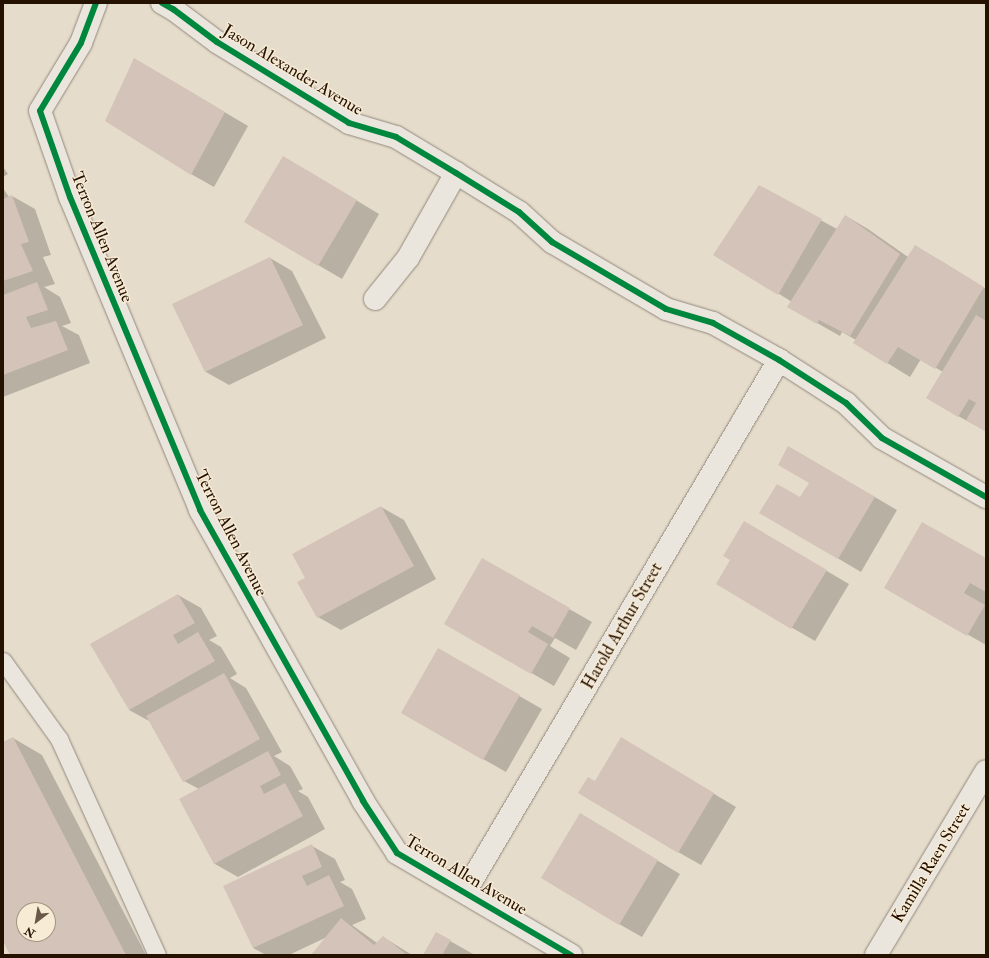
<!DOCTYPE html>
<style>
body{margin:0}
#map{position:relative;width:989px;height:958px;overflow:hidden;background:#e6dccb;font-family:"IM FELL Double Pica",serif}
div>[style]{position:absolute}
.shadow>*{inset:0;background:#0003}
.building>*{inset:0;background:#d4c3b8}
.roads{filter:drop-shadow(0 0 1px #91887d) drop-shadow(0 0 1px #91887d)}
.service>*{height:17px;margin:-8.5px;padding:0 8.5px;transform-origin:8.5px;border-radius:8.5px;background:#ebe6dd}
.minor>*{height:22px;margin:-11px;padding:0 11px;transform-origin:11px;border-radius:11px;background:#ebe6dd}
.cycleway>*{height:6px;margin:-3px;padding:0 3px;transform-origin:3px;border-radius:3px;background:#00873e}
span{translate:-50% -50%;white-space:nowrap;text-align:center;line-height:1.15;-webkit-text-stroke:3px #f7ebd5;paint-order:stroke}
.street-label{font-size:17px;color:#251100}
.frame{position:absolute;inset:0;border:4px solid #251100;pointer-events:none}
.north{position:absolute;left:16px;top:902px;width:40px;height:40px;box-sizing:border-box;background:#f7ebd5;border:1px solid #a39480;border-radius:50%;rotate:211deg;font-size:11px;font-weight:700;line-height:16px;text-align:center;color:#251100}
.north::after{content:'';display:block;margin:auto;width:14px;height:18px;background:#695847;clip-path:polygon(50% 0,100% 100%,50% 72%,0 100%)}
</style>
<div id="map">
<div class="shadow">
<div style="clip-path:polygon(157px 72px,248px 126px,214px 187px,191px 174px)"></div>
<div style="clip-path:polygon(3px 167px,8px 174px,3px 177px)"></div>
<div style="clip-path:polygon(306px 170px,379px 214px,342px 279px,245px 222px)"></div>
<div style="clip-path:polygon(759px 187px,837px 229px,846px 216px,868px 229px,908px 257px,938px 259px,986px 289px,986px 431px,958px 416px,943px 372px,921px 359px,910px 377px,855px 343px,856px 340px,842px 332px,840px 336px,789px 307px,792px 302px,715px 254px)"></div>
<div style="clip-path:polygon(3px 188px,9px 197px,12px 196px,35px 209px,51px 255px,43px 257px,55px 284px,44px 287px,60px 297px,71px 323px,62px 326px,79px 335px,90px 363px,3px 397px)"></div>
<div style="clip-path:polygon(270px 258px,292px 271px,326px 338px,229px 385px,206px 372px,173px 305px)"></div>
<div style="clip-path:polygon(789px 447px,897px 510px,861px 572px,761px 513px,801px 499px,810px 483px)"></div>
<div style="clip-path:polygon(381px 507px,404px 520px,436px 579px,341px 630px,318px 617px,306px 578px)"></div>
<div style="clip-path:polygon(767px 536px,849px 584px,815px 641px,717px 584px)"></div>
<div style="clip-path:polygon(482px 559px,592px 622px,576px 650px,555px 638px,550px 646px,570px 658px,554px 686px,446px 624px)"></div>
<div style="clip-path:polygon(986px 560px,986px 645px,885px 587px)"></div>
<div style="clip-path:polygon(178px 595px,201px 608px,217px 636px,209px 640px,221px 647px,237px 674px,230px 678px,246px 688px,282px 752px,274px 756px,290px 766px,303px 789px,298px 791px,308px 797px,325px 829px,238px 877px,215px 864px,181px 799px,199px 789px,184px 781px,151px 722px,129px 710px)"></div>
<div style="clip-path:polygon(438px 649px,542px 709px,506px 772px,402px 713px)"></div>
<div style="clip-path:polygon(evenodd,13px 738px,42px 755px,146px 955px,11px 955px,3px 939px,3px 743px,13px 738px,24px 910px,48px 910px,48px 934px,24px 934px,24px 910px)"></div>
<div style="clip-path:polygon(644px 752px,736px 807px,701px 865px,678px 852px,595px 782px)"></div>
<div style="clip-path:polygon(603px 828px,680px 874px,642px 937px,619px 924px)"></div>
<div style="clip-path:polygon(312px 846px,335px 859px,345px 880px,340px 882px,352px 889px,366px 919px,352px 925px,377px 943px,383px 937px,412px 955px,312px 955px,327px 937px,289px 955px,266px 955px,253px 948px)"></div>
<div style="clip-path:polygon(436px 933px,473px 954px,472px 955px,424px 955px)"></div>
</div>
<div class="building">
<div style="clip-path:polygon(134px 58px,225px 112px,191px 175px,105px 121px)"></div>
<div style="clip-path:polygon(283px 156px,357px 200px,318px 266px,244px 222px)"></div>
<div style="clip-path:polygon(759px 185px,822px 219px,778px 295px,713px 255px)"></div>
<div style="clip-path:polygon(12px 195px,29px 242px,21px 244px,33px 271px,3px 281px,3px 199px)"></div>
<div style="clip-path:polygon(845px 215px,900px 254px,850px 336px,819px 320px,817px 324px,787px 307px)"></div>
<div style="clip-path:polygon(915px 245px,984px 287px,935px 369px,898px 347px,887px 364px,853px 343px)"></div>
<div style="clip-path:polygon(270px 257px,303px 325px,205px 372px,172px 304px)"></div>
<div style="clip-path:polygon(37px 282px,48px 310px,26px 317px,31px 328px,56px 321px,68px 350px,3px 375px,3px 295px)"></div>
<div style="clip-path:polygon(976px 315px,986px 321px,986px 432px,966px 420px,976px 403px,969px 399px,958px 417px,926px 398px)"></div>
<div style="clip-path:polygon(788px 446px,875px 497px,838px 559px,759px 513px,777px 484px,800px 497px,809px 483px,778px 465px)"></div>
<div style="clip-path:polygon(381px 506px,414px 566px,317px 618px,297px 582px,305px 578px,292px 554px)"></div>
<div style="clip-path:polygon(744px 521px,827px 570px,791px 629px,716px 584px,730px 560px,723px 556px)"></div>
<div style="clip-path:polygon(922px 522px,986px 558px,986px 592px,970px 583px,964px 593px,985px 605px,967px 636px,884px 588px)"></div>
<div style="clip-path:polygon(482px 558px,570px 608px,553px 638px,532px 626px,528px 632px,548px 644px,531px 674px,444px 624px)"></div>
<div style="clip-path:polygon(178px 594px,195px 623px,173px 635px,178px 644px,198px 632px,215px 661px,129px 710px,90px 644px)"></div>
<div style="clip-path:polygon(438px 648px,520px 695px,483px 760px,401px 713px)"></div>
<div style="clip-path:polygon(224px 673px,260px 739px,183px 782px,146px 716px)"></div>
<div style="clip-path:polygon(evenodd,13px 737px,126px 955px,10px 955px,3px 941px,3px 742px,13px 737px,24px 910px,48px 910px,48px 934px,24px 934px,24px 910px)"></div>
<div style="clip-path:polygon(621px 737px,714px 793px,678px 853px,578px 793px,588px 777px,595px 781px)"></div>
<div style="clip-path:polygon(268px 751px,281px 775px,260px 786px,264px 794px,285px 783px,303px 816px,214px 864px,179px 799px)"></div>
<div style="clip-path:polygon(580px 813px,658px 860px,619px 925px,541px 878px)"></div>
<div style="clip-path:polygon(312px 844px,322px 867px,302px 876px,307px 886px,329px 875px,344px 906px,253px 948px,223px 886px)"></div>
<div style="clip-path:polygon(341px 918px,374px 945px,383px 936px,407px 955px,311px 955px)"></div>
<div style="clip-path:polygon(436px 932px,451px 940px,442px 955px,423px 955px)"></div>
</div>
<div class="roads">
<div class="service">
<div style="left:3px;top:661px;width:96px;rotate:54.3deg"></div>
<div style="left:59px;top:739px;width:237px;rotate:65.6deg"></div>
</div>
<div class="minor">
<div style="left:96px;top:3px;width:43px;rotate:110.6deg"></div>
<div style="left:81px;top:43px;width:79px;rotate:121.1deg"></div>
<div style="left:40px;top:111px;width:91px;rotate:70.8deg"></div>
<div style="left:70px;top:197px;width:339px;rotate:67.4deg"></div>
<div style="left:200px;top:510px;width:334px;rotate:60.7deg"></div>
<div style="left:363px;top:801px;width:62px;rotate:56.8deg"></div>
<div style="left:397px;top:853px;width:202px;rotate:30.4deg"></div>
<div style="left:162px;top:3px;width:13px;rotate:29deg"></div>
<div style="left:173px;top:9px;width:55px;rotate:36.9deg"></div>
<div style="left:217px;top:42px;width:155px;rotate:31.5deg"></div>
<div style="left:349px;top:123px;width:49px;rotate:16.6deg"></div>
<div style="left:396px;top:137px;width:70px;rotate:31deg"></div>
<div style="left:456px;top:173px;width:74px;rotate:31.8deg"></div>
<div style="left:519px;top:212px;width:45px;rotate:42.3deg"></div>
<div style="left:552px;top:242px;width:132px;rotate:30.4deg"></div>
<div style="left:666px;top:309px;width:49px;rotate:16.6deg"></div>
<div style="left:713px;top:323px;width:76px;rotate:29.3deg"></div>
<div style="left:779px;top:360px;width:80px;rotate:32.7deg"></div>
<div style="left:846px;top:403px;width:50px;rotate:44.2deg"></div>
<div style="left:882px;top:438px;width:120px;rotate:29.6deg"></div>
<div style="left:375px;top:299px;width:53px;rotate:-51.2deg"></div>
<div style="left:408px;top:258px;width:98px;rotate:-60.5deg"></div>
<div style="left:465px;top:892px;width:618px;rotate:-59.45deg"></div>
<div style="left:876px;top:955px;width:214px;rotate:-59.1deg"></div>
</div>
</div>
<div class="cycleway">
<div style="left:96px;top:3px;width:43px;rotate:110.6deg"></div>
<div style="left:81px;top:43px;width:79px;rotate:121.1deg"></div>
<div style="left:40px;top:111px;width:91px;rotate:70.8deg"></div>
<div style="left:70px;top:197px;width:339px;rotate:67.4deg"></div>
<div style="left:200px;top:510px;width:334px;rotate:60.7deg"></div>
<div style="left:363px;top:801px;width:62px;rotate:56.8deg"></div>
<div style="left:397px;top:853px;width:202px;rotate:30.4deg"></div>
<div style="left:162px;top:3px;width:13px;rotate:29deg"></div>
<div style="left:173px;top:9px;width:55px;rotate:36.9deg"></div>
<div style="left:217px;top:42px;width:155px;rotate:31.5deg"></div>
<div style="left:349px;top:123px;width:49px;rotate:16.6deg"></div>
<div style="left:396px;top:137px;width:70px;rotate:31deg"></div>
<div style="left:456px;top:173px;width:74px;rotate:31.8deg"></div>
<div style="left:519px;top:212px;width:45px;rotate:42.3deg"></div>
<div style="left:552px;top:242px;width:132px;rotate:30.4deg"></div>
<div style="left:666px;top:309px;width:49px;rotate:16.6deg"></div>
<div style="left:713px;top:323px;width:76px;rotate:29.3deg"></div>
<div style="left:779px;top:360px;width:80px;rotate:32.7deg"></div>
<div style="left:846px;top:403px;width:50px;rotate:44.2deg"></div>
<div style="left:882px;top:438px;width:120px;rotate:29.6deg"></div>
</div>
<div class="street-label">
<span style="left:293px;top:70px;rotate:31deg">Jason Alexander Avenue</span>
<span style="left:102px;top:237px;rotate:68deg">Terron Allen Avenue</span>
<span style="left:231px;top:533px;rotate:63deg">Terron Allen Avenue</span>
<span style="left:622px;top:626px;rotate:-60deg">Harold Arthur Street</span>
<span style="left:931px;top:863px;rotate:-59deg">Kamilla Raen Street</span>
<span style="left:466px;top:875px;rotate:31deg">Terron Allen Avenue</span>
</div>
<div class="frame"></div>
<div class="north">N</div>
</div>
